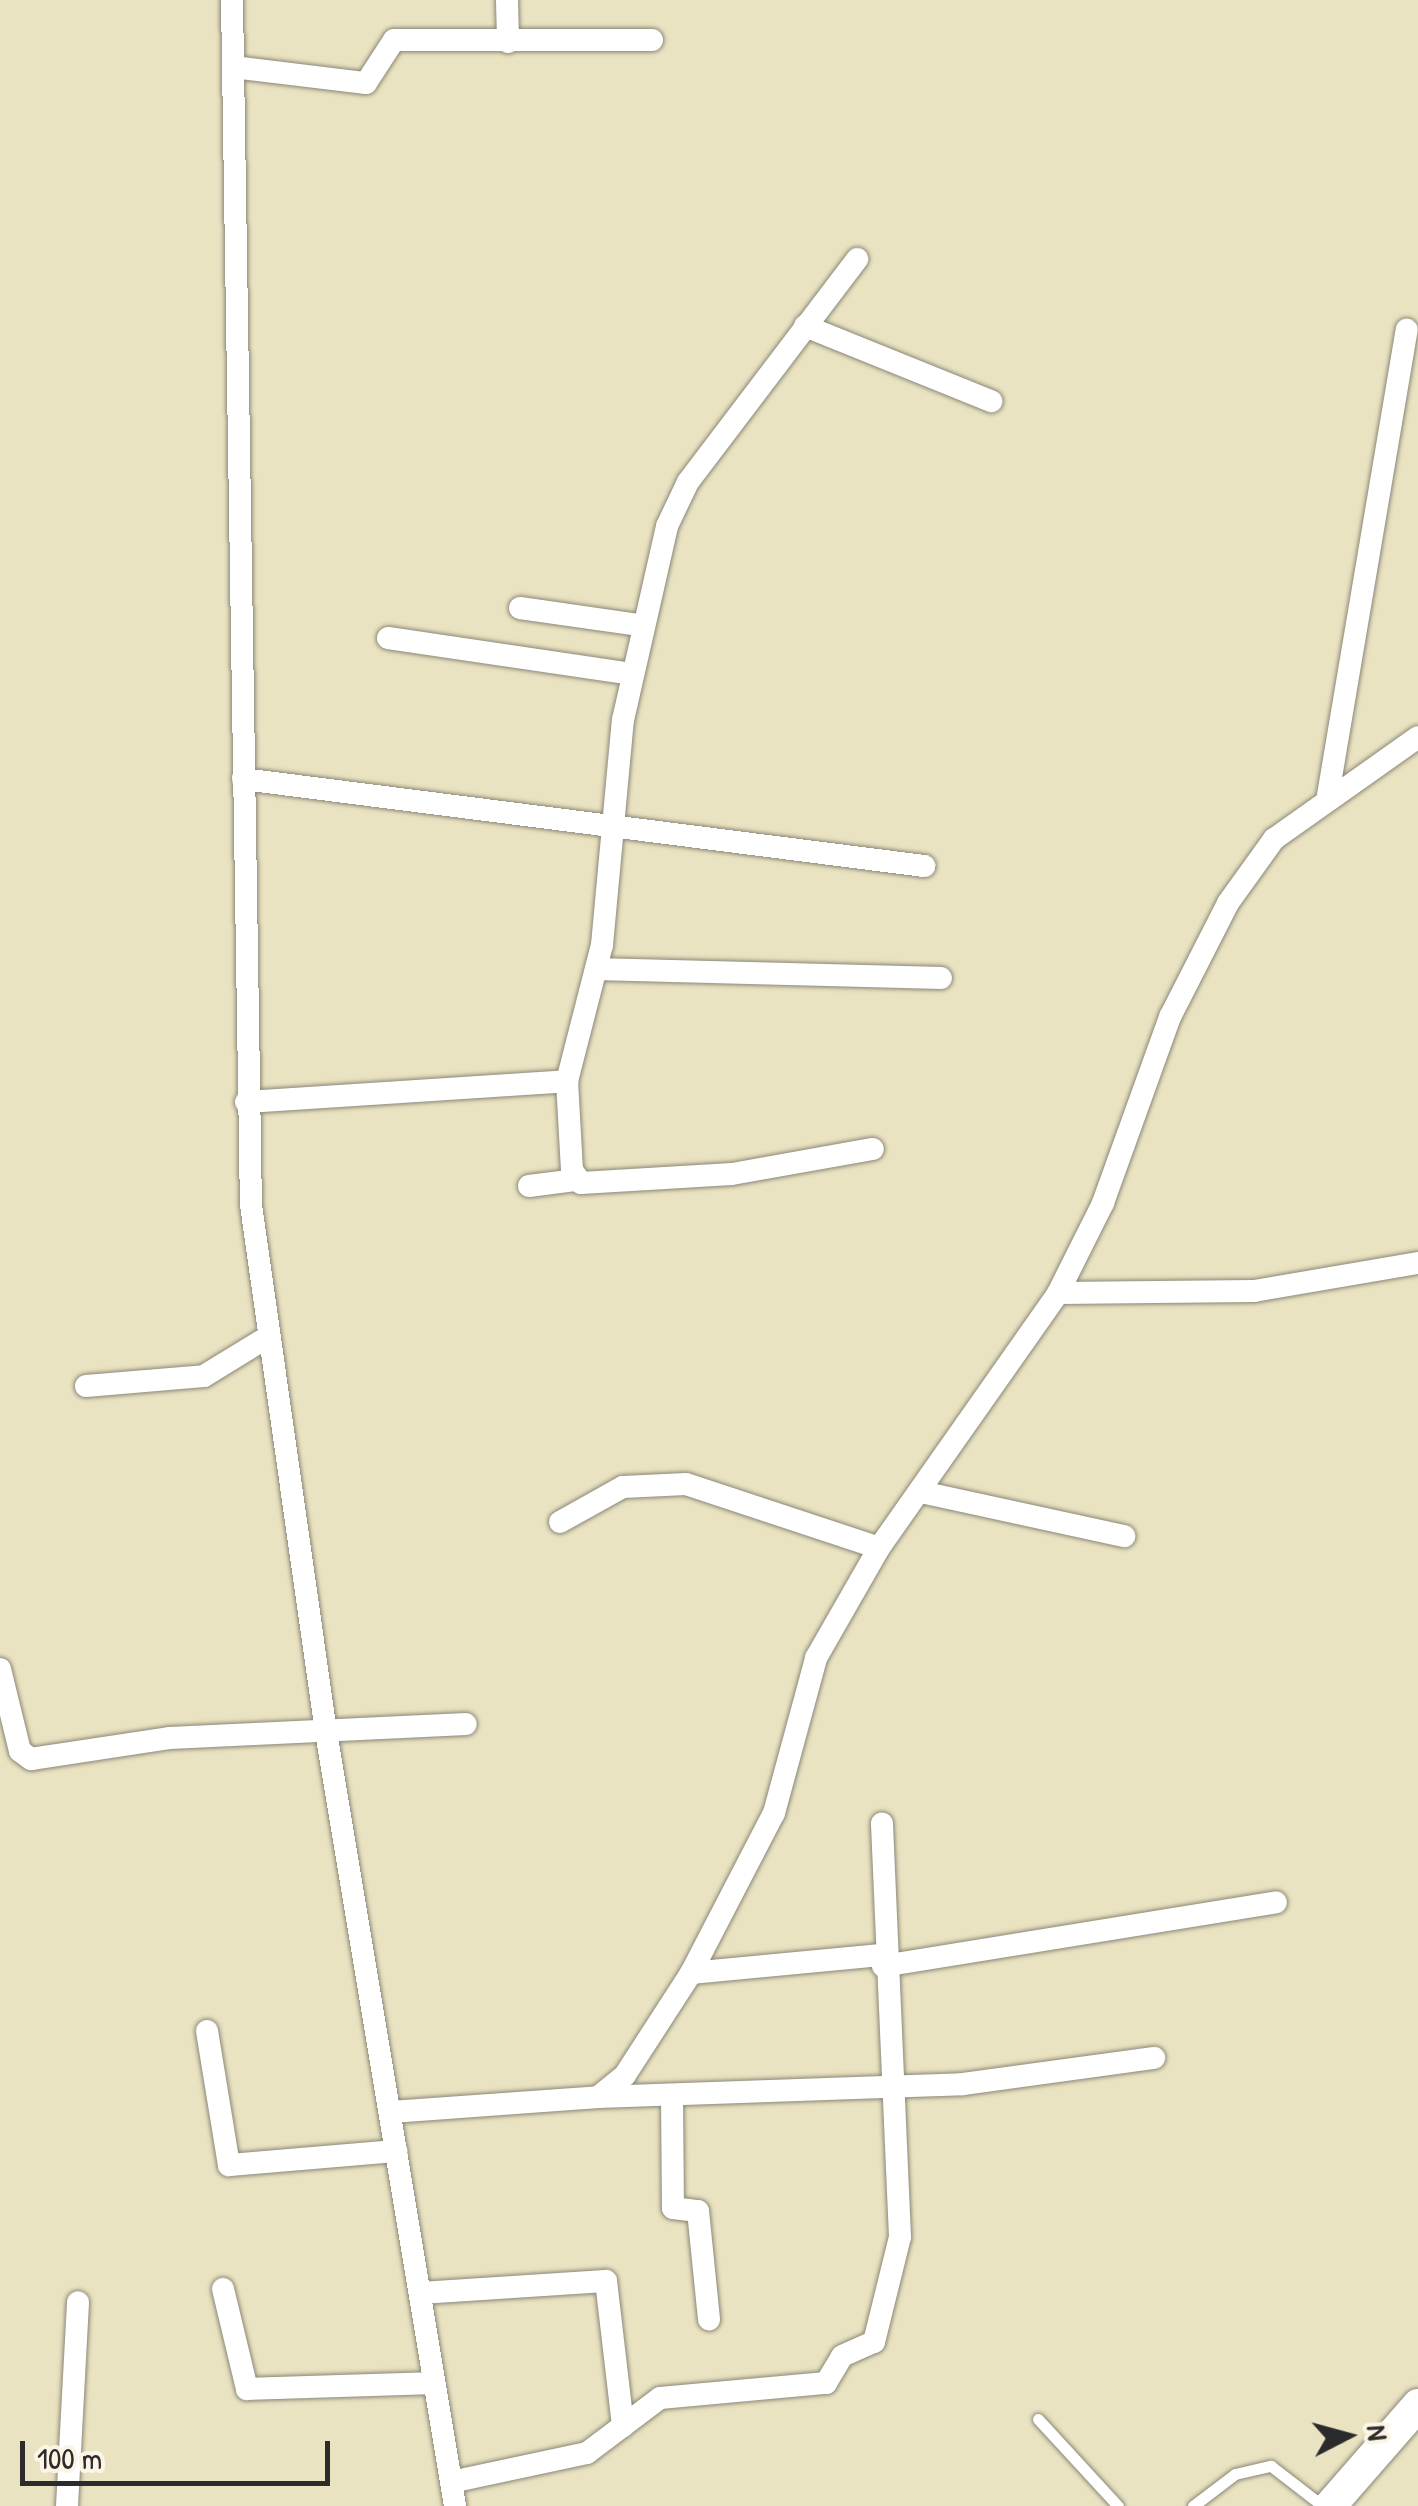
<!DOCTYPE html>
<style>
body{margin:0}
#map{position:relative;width:1418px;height:2506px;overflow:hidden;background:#eae3c2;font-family:"Patrick Hand",sans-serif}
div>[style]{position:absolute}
.roads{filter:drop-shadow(0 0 2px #8a8776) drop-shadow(0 0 2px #8a8776)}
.service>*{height:11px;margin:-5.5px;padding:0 5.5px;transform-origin:5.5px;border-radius:5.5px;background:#fff}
.minor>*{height:22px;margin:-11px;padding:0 11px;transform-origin:11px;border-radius:11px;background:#fff}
.secondary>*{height:32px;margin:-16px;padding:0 16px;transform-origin:16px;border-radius:16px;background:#fff}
span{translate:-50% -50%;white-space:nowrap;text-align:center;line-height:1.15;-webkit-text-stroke:10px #fcf5e5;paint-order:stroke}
.north{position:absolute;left:1298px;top:2386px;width:100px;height:100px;-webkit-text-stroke:8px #fcf5e5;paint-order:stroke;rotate:84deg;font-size:28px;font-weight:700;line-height:40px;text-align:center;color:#2b2b2b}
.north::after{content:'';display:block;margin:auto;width:35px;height:45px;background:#2b2b2b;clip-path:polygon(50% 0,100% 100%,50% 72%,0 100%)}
.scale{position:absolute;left:20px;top:2441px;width:310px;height:45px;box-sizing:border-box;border:5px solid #2b2b2b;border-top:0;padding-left:12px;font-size:30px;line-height:35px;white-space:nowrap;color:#2b2b2b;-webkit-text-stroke:8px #fcf5e5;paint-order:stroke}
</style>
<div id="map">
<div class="roads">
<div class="service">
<div style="left:1038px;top:2419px;width:118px;rotate:47.4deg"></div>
<div style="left:1193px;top:2506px;width:53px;rotate:-37.3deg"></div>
<div style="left:1235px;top:2474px;width:37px;rotate:-13deg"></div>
<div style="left:1271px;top:2466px;width:66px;rotate:37.6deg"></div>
</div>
<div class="minor">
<div style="left:232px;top:0;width:1205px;rotate:89.1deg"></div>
<div style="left:251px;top:1205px;width:532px;rotate:81.9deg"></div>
<div style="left:326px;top:1732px;width:785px;rotate:80.54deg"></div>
<div style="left:507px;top:0;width:42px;rotate:88.6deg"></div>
<div style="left:233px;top:67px;width:134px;rotate:6.9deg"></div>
<div style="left:366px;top:83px;width:51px;rotate:-56.9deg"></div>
<div style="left:394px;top:40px;width:258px"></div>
<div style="left:805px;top:326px;width:201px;rotate:22deg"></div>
<div style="left:520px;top:608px;width:121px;rotate:8.1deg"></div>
<div style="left:388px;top:638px;width:246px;rotate:8.4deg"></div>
<div style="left:243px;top:779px;width:687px;rotate:7.28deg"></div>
<div style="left:1328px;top:795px;width:472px;rotate:-80.4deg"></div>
<div style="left:596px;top:969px;width:345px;rotate:1.5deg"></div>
<div style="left:567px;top:1081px;width:89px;rotate:86.8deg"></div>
<div style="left:572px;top:1170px;width:16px;rotate:55deg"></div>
<div style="left:581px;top:1183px;width:151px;rotate:-3.4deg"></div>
<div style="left:732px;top:1174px;width:143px;rotate:-10.1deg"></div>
<div style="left:246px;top:1102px;width:322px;rotate:-3.7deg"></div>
<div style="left:567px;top:1081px;width:140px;rotate:-75.6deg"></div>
<div style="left:602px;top:945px;width:226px;rotate:-84.7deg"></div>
<div style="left:623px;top:720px;width:199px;rotate:-77.2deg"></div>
<div style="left:667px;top:526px;width:49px;rotate:-64.5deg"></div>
<div style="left:688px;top:482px;width:280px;rotate:-52.8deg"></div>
<div style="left:529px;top:1186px;width:46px;rotate:-7.4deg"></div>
<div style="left:1058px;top:1293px;width:196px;rotate:-0.6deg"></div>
<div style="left:1254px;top:1291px;width:166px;rotate:-9.7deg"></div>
<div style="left:86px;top:1386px;width:118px;rotate:-4.8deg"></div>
<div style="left:204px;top:1376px;width:73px;rotate:-31.5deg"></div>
<div style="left:926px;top:1493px;width:203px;rotate:12.3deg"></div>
<div style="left:560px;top:1522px;width:72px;rotate:-29.1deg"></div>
<div style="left:623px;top:1487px;width:63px;rotate:-2.7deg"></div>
<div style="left:686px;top:1484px;width:203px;rotate:18.3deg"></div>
<div style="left:0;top:1669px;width:84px;rotate:76.3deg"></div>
<div style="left:20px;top:1751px;width:14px;rotate:36deg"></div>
<div style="left:31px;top:1759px;width:141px;rotate:-8.6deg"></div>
<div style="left:170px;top:1738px;width:296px;rotate:-2.7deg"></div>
<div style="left:883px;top:1966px;width:398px;rotate:-9.2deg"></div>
<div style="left:691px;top:1973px;width:193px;rotate:-5.4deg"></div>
<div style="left:207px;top:2031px;width:136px;rotate:80.7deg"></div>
<div style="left:229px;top:2165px;width:168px;rotate:-4.8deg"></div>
<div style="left:598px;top:2097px;width:365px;rotate:-2deg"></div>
<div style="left:963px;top:2084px;width:193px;rotate:-7.8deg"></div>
<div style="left:672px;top:2097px;width:111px;rotate:89.5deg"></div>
<div style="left:673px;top:2208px;width:25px;rotate:7deg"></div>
<div style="left:698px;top:2211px;width:109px;rotate:84.2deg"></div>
<div style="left:391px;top:2112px;width:208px;rotate:-4.1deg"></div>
<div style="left:598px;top:2097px;width:35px;rotate:-39deg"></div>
<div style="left:625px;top:2075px;width:121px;rotate:-57.1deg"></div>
<div style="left:691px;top:1973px;width:180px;rotate:-62.6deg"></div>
<div style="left:774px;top:1813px;width:161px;rotate:-74.8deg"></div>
<div style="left:816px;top:1658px;width:127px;rotate:-60.2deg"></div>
<div style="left:879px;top:1548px;width:312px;rotate:-54.9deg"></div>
<div style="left:1058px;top:1293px;width:101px;rotate:-63.4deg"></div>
<div style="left:1103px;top:1203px;width:198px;rotate:-70.2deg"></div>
<div style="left:1170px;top:1017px;width:128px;rotate:-63deg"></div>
<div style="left:1228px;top:903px;width:79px;rotate:-54.3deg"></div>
<div style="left:1274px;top:839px;width:176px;rotate:-35.3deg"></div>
<div style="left:223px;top:2289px;width:103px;rotate:76.5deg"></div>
<div style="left:247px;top:2389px;width:186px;rotate:-1.8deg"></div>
<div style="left:420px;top:2293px;width:186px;rotate:-3.7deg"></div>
<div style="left:606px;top:2281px;width:146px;rotate:83.3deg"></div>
<div style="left:451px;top:2482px;width:139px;rotate:-12deg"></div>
<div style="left:587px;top:2453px;width:91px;rotate:-37deg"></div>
<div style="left:660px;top:2398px;width:167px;rotate:-5.2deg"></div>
<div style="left:826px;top:2383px;width:31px;rotate:-59deg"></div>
<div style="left:842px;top:2356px;width:35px;rotate:-24deg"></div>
<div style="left:874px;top:2342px;width:108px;rotate:-76.1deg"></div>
<div style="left:900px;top:2237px;width:414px;rotate:-92.5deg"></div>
<div style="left:67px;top:2506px;width:204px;rotate:-86.9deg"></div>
</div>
<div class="secondary">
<div style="left:1330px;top:2506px;width:134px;rotate:-48.9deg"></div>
</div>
</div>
<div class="north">N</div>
<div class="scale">100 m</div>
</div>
